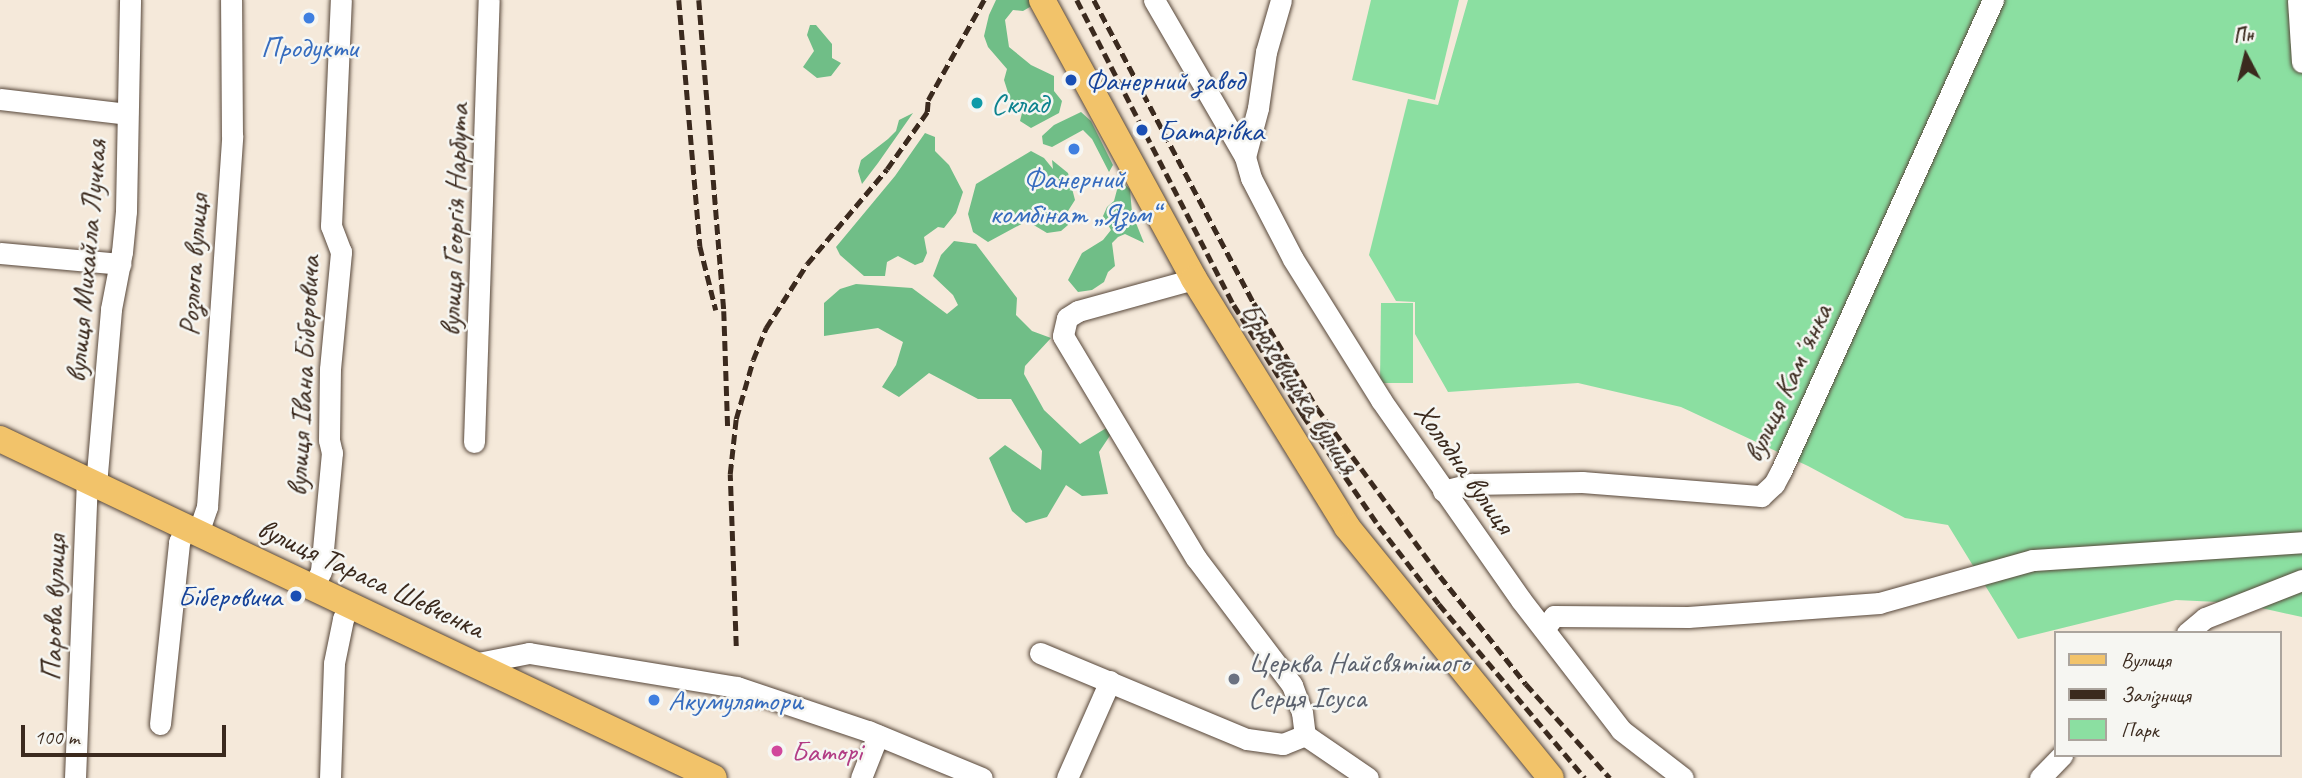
<!DOCTYPE html>
<meta charset="utf-8">
<style>
body{margin:0}
#map{position:relative;width:2302px;height:778px;overflow:hidden;background:#f5e9da;font-family:Caveat,sans-serif}
div>[style]{position:absolute}
.green>*{inset:0;background:#8bdfa1}
.forest>*{inset:0;background:#70be87}
.roads{filter:drop-shadow(0 0 2px #57473a) drop-shadow(0 0 2px #57473a)}
.minor>*{height:21px;margin:-10.5px;padding:0 10.5px;transform-origin:10.5px;border-radius:10.5px;background:#fff}
.major>*{height:26px;margin:-13px;padding:0 13px;transform-origin:13px;border-radius:13px;background:#f2c36a}
.rail>*{height:4.5px;margin-top:-2.25px;transform-origin:0;background:repeating-linear-gradient(90deg,#3b2a1e 0 10px,transparent 0 15px)}
.dots>*{width:19px;height:19px;translate:-50% -50%;box-sizing:border-box;border:4px solid #f6f6f2;border-radius:50%}
span{translate:-50% -50%;white-space:nowrap;text-align:center;line-height:1.15;-webkit-text-stroke:5px #f6f6f2;paint-order:stroke}
.shop-label{font-size:30px;color:#366cbe}
.left{translate:0 -50%;text-align:left}
.transit-label{font-size:30px;color:#164399}
.right{translate:-100% -50%;text-align:right}
.culture-label{font-size:30px;color:#0d838f}
.street-label{font-size:30px;color:#3b2a1e}
.worship-label{font-size:30px;color:#5b616d}
.hotel-label{font-size:30px;color:#b23c85}
.legend{position:absolute;left:2054px;top:631px;width:228px;height:126px;box-sizing:border-box;background:#f6f6f2;border:2px solid #aba49d;margin:0;padding:9px 12px;list-style:none;font-size:21px;color:#3b2a1e}
.legend li{display:flex;align-items:center;gap:14px;height:35px}
.legend b{width:35px;border:2px solid #aba49d}
.north{position:absolute;left:2211px;top:21px;width:70px;height:70px;-webkit-text-stroke:5px #f6f6f2;paint-order:stroke;rotate:353deg;font-size:19px;font-weight:700;line-height:28px;text-align:center;color:#3b2a1e}
.north::after{content:'';display:block;margin:auto;width:24px;height:32px;background:#3b2a1e;clip-path:polygon(50% 0,100% 100%,50% 72%,0 100%)}
.scale{position:absolute;left:21px;top:725px;width:205px;height:32px;box-sizing:border-box;border:4px solid #3b2a1e;border-top:0;padding-left:9px;font-size:21px;line-height:24px;white-space:nowrap;color:#3b2a1e;-webkit-text-stroke:5px #f6f6f2;paint-order:stroke}
</style>
<div id="map">
<div class="green">
<div style="clip-path:polygon(1371px 0,1459px 0,1435px 100px,1352px 80px)"></div>
<div style="clip-path:polygon(1468px 0,2302px 0,2302px 617px,2239px 603px,2176px 600px,2018px 639px,1948px 525px,1905px 518px,1808px 466px,1681px 407px,1578px 383px,1448px 392px,1415px 334px,1415px 302px,1396px 301px,1369px 255px,1408px 99px,1438px 105px)"></div>
<div style="clip-path:polygon(1381px 303px,1413px 303px,1413px 383px,1380px 383px)"></div>
</div>
<div class="forest">
<div style="clip-path:polygon(996px 0,1033px 0,1035px 4px,1023px 11px,1013px 10px,1005px 20px,1009px 47px,1031px 65px,1054px 76px,1054px 91px,1062px 101px,1059px 113px,1031px 128px,1020px 121px,1022px 113px,1012px 105px,1004px 80px,1007px 69px,988px 47px,984px 36px,989px 15px)"></div>
<div style="clip-path:polygon(810px 25px,816px 25px,832px 44px,832px 58px,841px 63px,831px 76px,817px 78px,803px 67px,814px 51px,807px 35px)"></div>
<div style="clip-path:polygon(1081px 112px,1091px 121px,1113px 165px,1109px 172px,1092px 139px,1083px 130px,1052px 147px,1043px 144px,1042px 136px,1054px 125px)"></div>
<div style="clip-path:polygon(913px 113px,878px 163px,862px 184px,858px 171px,861px 160px,888px 139px,896px 131px,899px 120px)"></div>
<div style="clip-path:polygon(925px 133px,935px 137px,935px 151px,949px 165px,963px 192px,956px 213px,944px 228px,938px 227px,924px 237px,927px 253px,923px 262px,915px 265px,898px 256px,887px 262px,885px 276px,864px 276px,840px 255px,836px 247px,895px 176px)"></div>
<div style="clip-path:polygon(1031px 151px,1044px 158px,1053px 169px,1052px 160px,1068px 173px,1075px 200px,1068px 211px,1068px 225px,1061px 231px,1047px 233px,1027px 221px,988px 242px,973px 232px,968px 214px,976px 184px)"></div>
<div style="clip-path:polygon(1123px 183px,1130px 189px,1132px 213px,1144px 243px,1125px 234px,1118px 237px,1112px 243px,1115px 266px,1108px 272px,1104px 282px,1092px 290px,1078px 292px,1068px 280px,1082px 253px,1103px 240px,1111px 230px,1103px 216px,1107px 207px,1114px 201px,1118px 186px)"></div>
<div style="clip-path:polygon(954px 241px,976px 244px,1017px 298px,1016px 315px,1032px 331px,1051px 338px,1025px 366px,1024px 374px,1044px 410px,1080px 444px,1108px 427px,1111px 434px,1099px 452px,1108px 494px,1082px 496px,1066px 485px,1047px 517px,1026px 523px,1012px 511px,989px 458px,1005px 445px,1041px 470px,1042px 451px,1011px 399px,978px 399px,929px 373px,899px 397px,882px 387px,896px 365px,903px 342px,878px 328px,824px 336px,824px 303px,840px 289px,856px 284px,912px 288px,947px 314px,958px 305px,953px 295px,933px 276px,941px 255px)"></div>
</div>
<div class="roads">
<div class="minor">
<div style="left:1154px;top:0;width:181px;rotate:59.9deg"></div>
<div style="left:1245px;top:157px;width:22px;rotate:74deg"></div>
<div style="left:1251px;top:178px;width:91px;rotate:62.6deg"></div>
<div style="left:1293px;top:259px;width:166px;rotate:58deg"></div>
<div style="left:1381px;top:400px;width:244px;rotate:55deg"></div>
<div style="left:1521px;top:600px;width:164px;rotate:52.4deg"></div>
<div style="left:1621px;top:730px;width:78px;rotate:37.7deg"></div>
<div style="left:2298px;top:0;width:62px;rotate:86.3deg"></div>
<div style="left:0;top:99px;width:128px;rotate:6.7deg"></div>
<div style="left:1245px;top:157px;width:51px;rotate:-75.1deg"></div>
<div style="left:1258px;top:108px;width:57px;rotate:-81.9deg"></div>
<div style="left:1266px;top:52px;width:54px;rotate:-73.9deg"></div>
<div style="left:0;top:253px;width:121px;rotate:5.2deg"></div>
<div style="left:1194px;top:279px;width:120px;rotate:164.6deg"></div>
<div style="left:1078px;top:311px;width:13px;rotate:148deg"></div>
<div style="left:1067px;top:318px;width:18px;rotate:103deg"></div>
<div style="left:1063px;top:336px;width:259px;rotate:59.1deg"></div>
<div style="left:1196px;top:558px;width:159px;rotate:52.9deg"></div>
<div style="left:1292px;top:685px;width:29px;rotate:70deg"></div>
<div style="left:1302px;top:712px;width:23px;rotate:83deg"></div>
<div style="left:1305px;top:735px;width:76px;rotate:34.3deg"></div>
<div style="left:474px;top:442px;width:442px;rotate:-88.1deg"></div>
<div style="left:96px;top:485px;width:177px;rotate:-85.1deg"></div>
<div style="left:111px;top:309px;width:58px;rotate:-79.1deg"></div>
<div style="left:122px;top:252px;width:41px;rotate:-84.4deg"></div>
<div style="left:126px;top:211px;width:211px;rotate:-88.9deg"></div>
<div style="left:1443px;top:491px;width:30px;rotate:-14deg"></div>
<div style="left:1472px;top:484px;width:110px;rotate:-1deg"></div>
<div style="left:1582px;top:482px;width:180px;rotate:4.5deg"></div>
<div style="left:1761px;top:496px;width:18px;rotate:-43deg"></div>
<div style="left:1774px;top:484px;width:15px;rotate:-62deg"></div>
<div style="left:1781px;top:471px;width:517px;rotate:-65.77deg"></div>
<div style="left:198px;top:533px;width:28px;rotate:-71deg"></div>
<div style="left:207px;top:507px;width:372px;rotate:-86.1deg"></div>
<div style="left:232px;top:136px;width:136px;rotate:-90.4deg"></div>
<div style="left:313px;top:587px;width:18px;rotate:-63deg"></div>
<div style="left:321px;top:571px;width:119px;rotate:-84.7deg"></div>
<div style="left:332px;top:453px;width:13px;rotate:-103deg"></div>
<div style="left:329px;top:440px;width:71px;rotate:-89.2deg"></div>
<div style="left:330px;top:369px;width:118px;rotate:-84.6deg"></div>
<div style="left:341px;top:252px;width:28px;rotate:-111deg"></div>
<div style="left:331px;top:226px;width:226px;rotate:-87.5deg"></div>
<div style="left:1545px;top:628px;width:15px;rotate:-53deg"></div>
<div style="left:1554px;top:616px;width:134px;rotate:0.4deg"></div>
<div style="left:1688px;top:617px;width:192px;rotate:-4.2deg"></div>
<div style="left:1879px;top:603px;width:160px;rotate:-15.6deg"></div>
<div style="left:2033px;top:560px;width:270px;rotate:-3.8deg"></div>
<div style="left:2187px;top:633px;width:23px;rotate:-40deg"></div>
<div style="left:2205px;top:618px;width:104px;rotate:-21.4deg"></div>
<div style="left:1040px;top:653px;width:224px;rotate:22.6deg"></div>
<div style="left:1247px;top:739px;width:36px;rotate:8deg"></div>
<div style="left:1283px;top:744px;width:24px;rotate:-22deg"></div>
<div style="left:473px;top:664px;width:57px;rotate:-11.1deg"></div>
<div style="left:529px;top:653px;width:211px;rotate:9.3deg"></div>
<div style="left:737px;top:687px;width:138px;rotate:18.6deg"></div>
<div style="left:868px;top:731px;width:123px;rotate:22.4deg"></div>
<div style="left:160px;top:724px;width:183px;rotate:-84deg"></div>
<div style="left:179px;top:542px;width:16px;rotate:-63deg"></div>
<div style="left:75px;top:778px;width:297px;rotate:-87.7deg"></div>
<div style="left:330px;top:778px;width:115px;rotate:-88deg"></div>
<div style="left:334px;top:663px;width:45px;rotate:-78.4deg"></div>
<div style="left:343px;top:619px;width:15px;rotate:-67deg"></div>
<div style="left:861px;top:778px;width:46px;rotate:-68.4deg"></div>
<div style="left:1067px;top:778px;width:106px;rotate:-66.1deg"></div>
<div style="left:2040px;top:778px;width:32px;rotate:-46deg"></div>
</div>
<div class="major">
<div style="left:1042px;top:0;width:318px;rotate:61.4deg"></div>
<div style="left:1194px;top:279px;width:291px;rotate:58.3deg"></div>
<div style="left:1347px;top:527px;width:323px;rotate:50.9deg"></div>
<div style="left:0;top:439px;width:790px;rotate:25.4deg"></div>
</div>
</div>
<div class="rail">
<div style="left:679px;top:0;width:247px;rotate:85.1deg"></div>
<div style="left:700px;top:246px;width:66px;rotate:76deg"></div>
<div style="left:699px;top:0;width:312px;rotate:85.4deg"></div>
<div style="left:724px;top:311px;width:118px;rotate:88.1deg"></div>
<div style="left:1077px;top:0;width:343px;rotate:62.8deg"></div>
<div style="left:1234px;top:305px;width:130px;rotate:57.9deg"></div>
<div style="left:1303px;top:415px;width:135px;rotate:55.6deg"></div>
<div style="left:1379px;top:526px;width:98px;rotate:52.4deg"></div>
<div style="left:1439px;top:604px;width:227px;rotate:50deg"></div>
<div style="left:1094px;top:0;width:343px;rotate:62.2deg"></div>
<div style="left:1254px;top:303px;width:122px;rotate:59deg"></div>
<div style="left:1317px;top:408px;width:208px;rotate:53.8deg"></div>
<div style="left:1440px;top:576px;width:138px;rotate:51.5deg"></div>
<div style="left:1526px;top:684px;width:126px;rotate:48.2deg"></div>
<div style="left:736px;top:646px;width:172px;rotate:-92deg"></div>
<div style="left:730px;top:474px;width:55px;rotate:-83.8deg"></div>
<div style="left:736px;top:419px;width:61px;rotate:-73.9deg"></div>
<div style="left:753px;top:360px;width:35px;rotate:-68deg"></div>
<div style="left:766px;top:328px;width:76px;rotate:-57.4deg"></div>
<div style="left:807px;top:264px;width:124px;rotate:-49.9deg"></div>
<div style="left:887px;top:169px;width:70px;rotate:-54.9deg"></div>
<div style="left:927px;top:112px;width:12px;rotate:-85deg"></div>
<div style="left:928px;top:100px;width:115px;rotate:-60.8deg"></div>
</div>
<div class="dots">
<div style="left:309px;top:18px;background:#3f7fe0"></div>
<div style="left:1071px;top:80px;background:#1a4fb4"></div>
<div style="left:977px;top:103px;background:#0f9aa8"></div>
<div style="left:1142px;top:130px;background:#1a4fb4"></div>
<div style="left:1074px;top:149px;background:#3f7fe0"></div>
<div style="left:296px;top:596px;background:#1a4fb4"></div>
<div style="left:1234px;top:679px;background:#6b7280"></div>
<div style="left:654px;top:700px;background:#3f7fe0"></div>
<div style="left:777px;top:751px;background:#d1479c"></div>
</div>
<div class="shop-label">
<span style="left:309px;top:47px">Продукти</span>
<span style="left:1074px;top:195px">Фанерний<br>комбінат „Язьм“</span>
<span class="left" style="left:668px;top:700px">Акумулятори</span>
</div>
<div class="transit-label">
<span class="left" style="left:1085px;top:80px">Фанерний завод</span>
<span class="left" style="left:1158px;top:130px">Батарівка</span>
<span class="right" style="left:282px;top:596px">Біберовича</span>
</div>
<div class="culture-label">
<span class="left" style="left:991px;top:103px">Склад</span>
</div>
<div class="street-label">
<span style="left:454px;top:220px;rotate:-88deg">вулиця Георгія Нарбута</span>
<span style="left:86px;top:261px;rotate:-85deg">вулиця Михайла Лучкая</span>
<span style="left:193px;top:265px;rotate:-86deg">Розлога вулиця</span>
<span style="left:303px;top:376px;rotate:-87deg">вулиця Івана Біберовича</span>
<span style="left:1787px;top:383px;rotate:-65deg">вулиця Камʼянка</span>
<span style="left:1300px;top:388px;rotate:58deg">Брюховицька вулиця</span>
<span style="left:1465px;top:468px;rotate:55deg">Холодна вулиця</span>
<span style="left:371px;top:578px;rotate:25deg">вулиця Тараса Шевченка</span>
<span style="left:53px;top:608px;rotate:-88deg">Парова вулиця</span>
</div>
<div class="worship-label">
<span class="left" style="left:1248px;top:679px">Церква Найсвятішого<br>Серця Ісуса</span>
</div>
<div class="hotel-label">
<span class="left" style="left:791px;top:751px">Баторі</span>
</div>
<ul class="legend">
<li><b style="height:9px;background:#f2c36a"></b>Вулиця</li>
<li><b style="height:9px;background:#3b2a1e"></b>Залізниця</li>
<li><b style="height:19px;background:#8bdfa1"></b>Парк</li>
</ul>
<div class="north">Пн</div>
<div class="scale">100 m</div>
</div>
